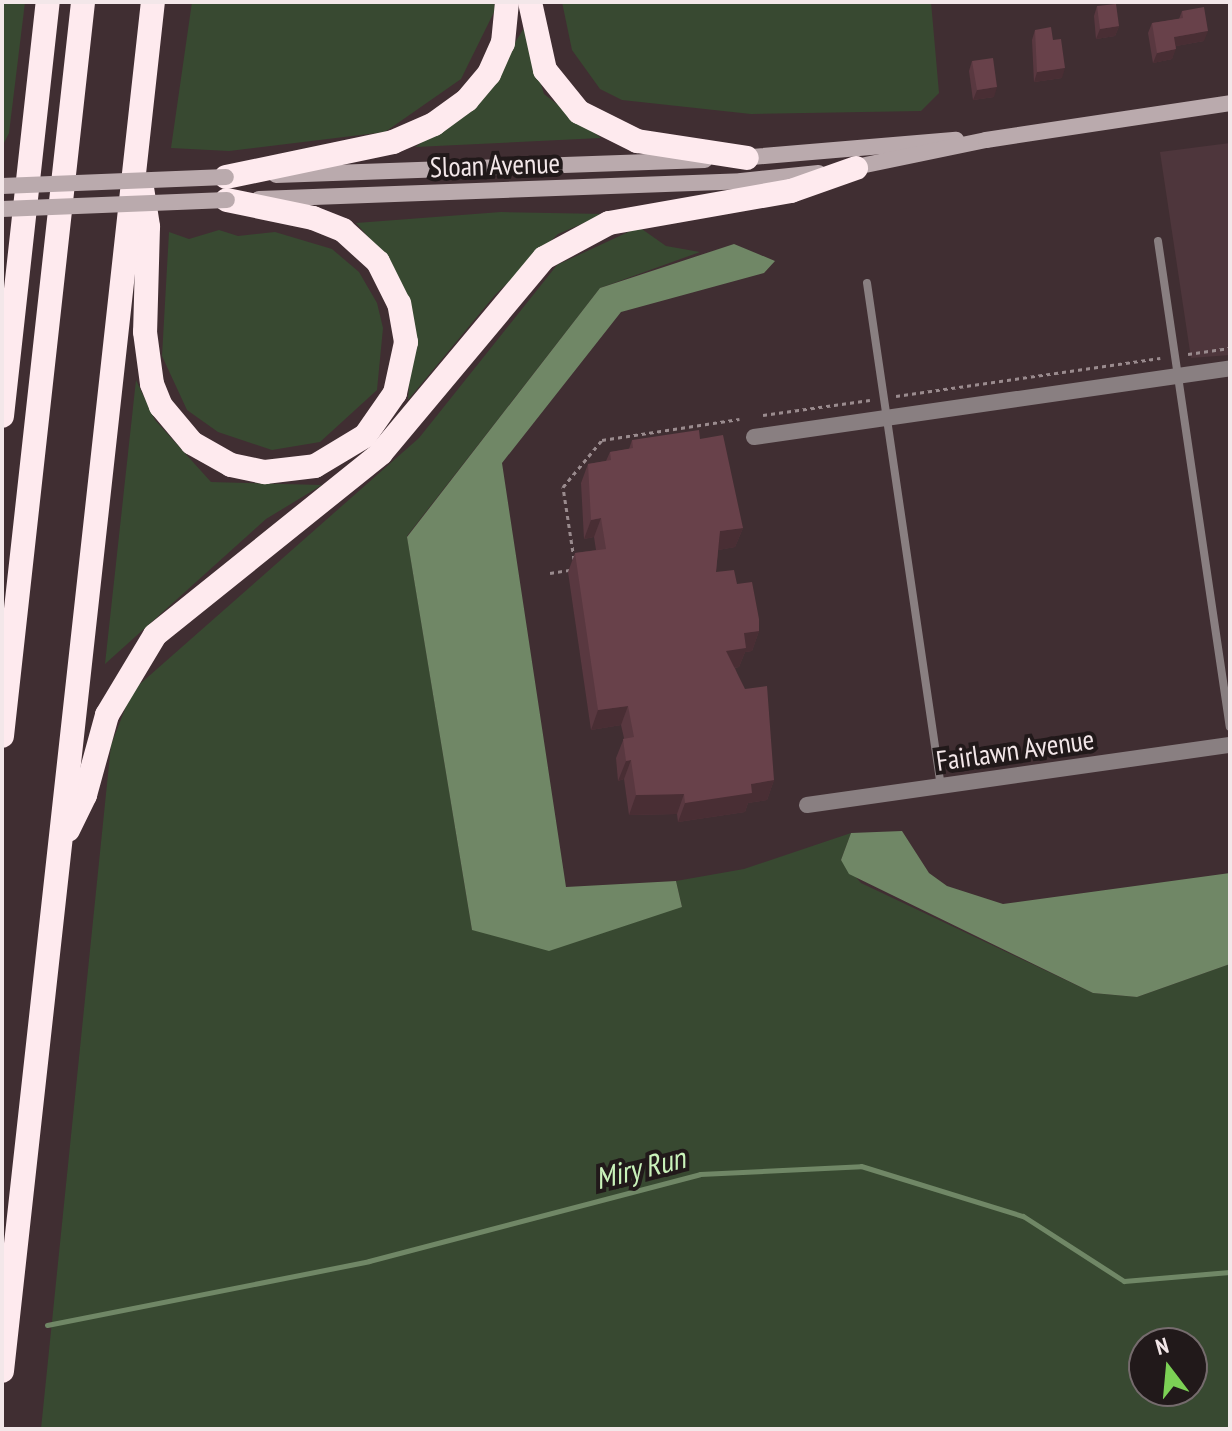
<!DOCTYPE html>
<style>
body{margin:0}
#map{position:relative;width:1232px;height:1431px;overflow:hidden;background:#402e32;font-family:"PT Sans Narrow",sans-serif}
div>[style]{position:absolute}
.built>*{inset:0;background:#4e363c}
.green>*{inset:0;background:#384931}
.water>*{inset:0;background:#708766}
.stream>*{height:5px;margin:-2.5px;padding:0 2.5px;transform-origin:2.5px;border-radius:2.5px;background:#708766}
.path>*{height:3px;margin-top:-1.5px;transform-origin:0;background:repeating-linear-gradient(90deg,#9a8b8e 0 4px,transparent 0 8px)}
.lane>*{height:8px;margin:-4px;padding:0 4px;transform-origin:4px;border-radius:4px;background:#897f81}
.street>*{height:16px;margin:-8px;padding:0 8px;transform-origin:8px;border-radius:8px;background:#897f81}
.secondary>*{height:16px;margin:-8px;padding:0 8px;transform-origin:8px;border-radius:8px;background:#baaaad}
.highway>*{height:24px;margin:-12px;padding:0 12px;transform-origin:12px;border-radius:12px;background:#feeaee}
.secondary-bridge>*{height:16px;margin:-8px;padding:0 8px;transform-origin:8px;border-radius:8px;background:#baaaad}
.wall>*{inset:0;background:#593840}
.shaded-wall>*{inset:0;background:#492e34}
.building>*{inset:0;background:#68414a}
span{translate:-50% -50%;white-space:nowrap;text-align:center;line-height:1.15;-webkit-text-stroke:8px #21191a;paint-order:stroke}
.street-label{font-size:28px;color:#f3e7e9}
.water-label{font-size:30px;color:#c9f2ba;font-style:italic}
.frame{position:absolute;inset:0;border:4px solid #f3e7e9;pointer-events:none}
.north{position:absolute;left:1128px;top:1327px;width:80px;height:80px;box-sizing:border-box;background:#21191a;border:2px solid #756b6d;border-radius:50%;rotate:344deg;font-size:22px;font-weight:700;line-height:32px;text-align:center;color:#f3e7e9}
.north::after{content:'';display:block;margin:auto;width:28px;height:36px;background:#7cd155;clip-path:polygon(50% 0,100% 100%,50% 72%,0 100%)}
</style>
<div id="map">
<div class="built">
<div style="clip-path:polygon(1230px 143px,1230px 355px,1191px 358px,1160px 152px)"></div>
</div>
<div class="green">
<div style="clip-path:polygon(2px 2px,25px 2px,9px 133px,2px 147px)"></div>
<div style="clip-path:polygon(192px 2px,494px 2px,495px 10px,461px 79px,385px 132px,229px 151px,171px 148px)"></div>
<div style="clip-path:polygon(562px 2px,931px 2px,939px 93px,921px 111px,751px 114px,622px 100px,600px 89px,572px 50px)"></div>
<div style="clip-path:polygon(524px 28px,544px 94px,601px 138px,415px 147px,477px 104px)"></div>
<div style="clip-path:polygon(501px 212px,605px 214px,558px 234px,495px 295px,408px 400px,413px 323px,391px 263px,356px 223px)"></div>
<div style="clip-path:polygon(evenodd,639px 227px,666px 246px,700px 252px,600px 288px,407px 536px,472px 930px,682px 907px,676px 881px,744px 869px,851px 833px,841px 860px,861px 883px,1093px 993px,1137px 997px,1230px 964px,1230px 1429px,41px 1429px,111px 745px,132px 691px,419px 438px,557px 265px,639px 227px,1144px 1343px,1192px 1343px,1192px 1391px,1144px 1391px,1144px 1343px)"></div>
<div style="clip-path:polygon(219px 230px,238px 236px,275px 232px,332px 249px,359px 272px,377px 303px,383px 328px,377px 390px,320px 442px,272px 450px,218px 432px,187px 410px,162px 356px,169px 232px,189px 239px)"></div>
<div style="clip-path:polygon(136px 380px,155px 420px,211px 482px,322px 485px,266px 519px,105px 664px)"></div>
</div>
<div class="water">
<div style="clip-path:polygon(734px 244px,775px 261px,764px 273px,621px 312px,502px 463px,566px 887px,676px 881px,682px 907px,549px 951px,472px 930px,407px 537px,600px 288px)"></div>
<div style="clip-path:polygon(902px 831px,929px 873px,947px 886px,1003px 904px,1230px 873px,1230px 964px,1137px 997px,1093px 993px,849px 874px,841px 860px,851px 833px)"></div>
</div>
<div class="stream">
<div style="left:47px;top:1325px;width:328px;rotate:-11.2deg"></div>
<div style="left:369px;top:1261px;width:342px;rotate:-14.7deg"></div>
<div style="left:700px;top:1174px;width:161px;rotate:-2.8deg"></div>
<div style="left:861px;top:1166px;width:170px;rotate:17.2deg"></div>
<div style="left:1023px;top:1216px;width:120px;rotate:32.8deg"></div>
<div style="left:1124px;top:1281px;width:106px;rotate:-4.9deg"></div>
</div>
<div class="path">
<div style="left:1188px;top:354px;width:42px;rotate:-8.1deg"></div>
<div style="left:896px;top:396px;width:267px;rotate:-8.2deg"></div>
<div style="left:763px;top:415px;width:108px;rotate:-8deg"></div>
<div style="left:574px;top:559px;width:73px;rotate:-98.7deg"></div>
<div style="left:563px;top:487px;width:61px;rotate:-50.3deg"></div>
<div style="left:602px;top:440px;width:139px;rotate:-8.7deg"></div>
<div style="left:550px;top:573px;width:20px;rotate:-9deg"></div>
</div>
<div class="lane">
<div style="left:1158px;top:241px;width:491px;rotate:81.6deg"></div>
<div style="left:867px;top:283px;width:509px;rotate:81.65deg"></div>
</div>
<div class="street">
<div style="left:754px;top:437px;width:481px;rotate:-8.2deg"></div>
<div style="left:807px;top:805px;width:427px;rotate:-8.1deg"></div>
</div>
<div class="secondary">
<div style="left:740px;top:158px;width:217px;rotate:-4.8deg"></div>
<div style="left:846px;top:169px;width:143px;rotate:-11.7deg"></div>
<div style="left:986px;top:140px;width:247px;rotate:-8.6deg"></div>
<div style="left:276px;top:175px;width:429px;rotate:-2deg"></div>
<div style="left:259px;top:199px;width:482px;rotate:-2.1deg"></div>
<div style="left:741px;top:181px;width:78px;rotate:-5.9deg"></div>
</div>
<div class="highway">
<div style="left:530px;top:2px;width:70px;rotate:77.6deg"></div>
<div style="left:545px;top:70px;width:54px;rotate:51deg"></div>
<div style="left:579px;top:112px;width:65px;rotate:26.6deg"></div>
<div style="left:637px;top:141px;width:111px;rotate:8.8deg"></div>
<div style="left:226px;top:177px;width:171px;rotate:-11.8deg"></div>
<div style="left:393px;top:142px;width:45px;rotate:-23.7deg"></div>
<div style="left:434px;top:124px;width:41px;rotate:-36deg"></div>
<div style="left:467px;top:100px;width:34px;rotate:-50deg"></div>
<div style="left:489px;top:74px;width:34px;rotate:-66deg"></div>
<div style="left:503px;top:43px;width:41px;rotate:-84.4deg"></div>
<div style="left:142px;top:188px;width:39px;rotate:81deg"></div>
<div style="left:148px;top:227px;width:105px;rotate:91.6deg"></div>
<div style="left:145px;top:332px;width:52px;rotate:82.3deg"></div>
<div style="left:152px;top:384px;width:24px;rotate:68deg"></div>
<div style="left:161px;top:406px;width:48px;rotate:50deg"></div>
<div style="left:192px;top:443px;width:45px;rotate:29.4deg"></div>
<div style="left:231px;top:465px;width:35px;rotate:12deg"></div>
<div style="left:265px;top:472px;width:50px;rotate:-6.8deg"></div>
<div style="left:315px;top:466px;width:58px;rotate:-31deg"></div>
<div style="left:365px;top:436px;width:52px;rotate:-55.1deg"></div>
<div style="left:395px;top:393px;width:52px;rotate:-77.8deg"></div>
<div style="left:406px;top:342px;width:39px;rotate:-100deg"></div>
<div style="left:399px;top:304px;width:47px;rotate:-116.6deg"></div>
<div style="left:378px;top:262px;width:47px;rotate:-137.6deg"></div>
<div style="left:343px;top:230px;width:32px;rotate:-158deg"></div>
<div style="left:313px;top:218px;width:88px;rotate:-168.2deg"></div>
<div style="left:2px;top:416px;width:417px;rotate:-83.7deg"></div>
<div style="left:2px;top:736px;width:738px;rotate:-83.7deg"></div>
<div style="left:68px;top:830px;width:39px;rotate:-64deg"></div>
<div style="left:85px;top:795px;width:83px;rotate:-74.6deg"></div>
<div style="left:107px;top:715px;width:93px;rotate:-59deg"></div>
<div style="left:155px;top:635px;width:290px;rotate:-38.8deg"></div>
<div style="left:381px;top:453px;width:254px;rotate:-50.1deg"></div>
<div style="left:544px;top:258px;width:74px;rotate:-28.3deg"></div>
<div style="left:609px;top:223px;width:185px;rotate:-10deg"></div>
<div style="left:791px;top:191px;width:69px;rotate:-19.5deg"></div>
<div style="left:2px;top:1371px;width:1377px;rotate:-83.71deg"></div>
</div>
<div class="secondary-bridge">
<div style="left:2px;top:186px;width:224px;rotate:-2.3deg"></div>
<div style="left:2px;top:209px;width:225px;rotate:-2.3deg"></div>
</div>
<div class="wall">
<div style="clip-path:polygon(1097px 6px,1119px 26px,1115px 36px,1096px 39px,1094px 16px)"></div>
<div style="clip-path:polygon(1182px 11px,1204px 41px,1176px 46px,1172px 59px,1153px 63px,1148px 33px,1152px 23px,1179px 19px)"></div>
<div style="clip-path:polygon(1035px 30px,1053px 40px,1062px 78px,1034px 82px,1032px 40px)"></div>
<div style="clip-path:polygon(972px 61px,994px 97px,973px 100px,969px 71px)"></div>
<div style="clip-path:polygon(700px 439px,743px 528px,735px 547px,718px 550px,716px 572px,737px 584px,759px 631px,752px 651px,745px 652px,739px 667px,735px 668px,774px 780px,767px 800px,748px 803px,745px 812px,678px 822px,677px 814px,629px 815px,624px 779px,618px 781px,616px 758px,624px 738px,621px 725px,591px 730px,568px 572px,575px 553px,596px 550px,594px 537px,584px 539px,581px 483px,588px 464px,606px 461px,610px 452px,629px 449px,632px 440px)"></div>
</div>
<div class="shaded-wall">
<div style="clip-path:polygon(1119px 26px,1115px 36px,1096px 39px,1100px 29px)"></div>
<div style="clip-path:polygon(1208px 31px,1204px 41px,1171px 47px,1174px 37px)"></div>
<div style="clip-path:polygon(1176px 49px,1172px 59px,1153px 63px,1157px 53px)"></div>
<div style="clip-path:polygon(1065px 68px,1062px 78px,1034px 82px,1037px 72px)"></div>
<div style="clip-path:polygon(997px 87px,994px 97px,973px 100px,977px 90px)"></div>
<div style="clip-path:polygon(601px 518px,594px 537px,584px 539px,591px 520px)"></div>
<div style="clip-path:polygon(743px 528px,735px 547px,713px 551px,720px 531px)"></div>
<div style="clip-path:polygon(759px 631px,752px 651px,745px 652px,739px 667px,719px 670px,726px 651px,744px 633px)"></div>
<div style="clip-path:polygon(628px 706px,621px 725px,591px 730px,598px 710px)"></div>
<div style="clip-path:polygon(631px 760px,624px 779px,618px 781px,626px 761px)"></div>
<div style="clip-path:polygon(774px 780px,767px 800px,748px 803px,745px 812px,678px 822px,685px 803px,751px 784px)"></div>
<div style="clip-path:polygon(684px 794px,677px 814px,629px 815px,636px 795px)"></div>
</div>
<div class="building">
<div style="clip-path:polygon(1116px 4px,1119px 26px,1100px 29px,1097px 6px)"></div>
<div style="clip-path:polygon(1204px 7px,1208px 31px,1174px 37px,1176px 49px,1157px 53px,1152px 23px,1183px 18px,1182px 11px)"></div>
<div style="clip-path:polygon(1051px 27px,1053px 40px,1061px 39px,1065px 68px,1037px 72px,1035px 30px)"></div>
<div style="clip-path:polygon(993px 58px,997px 87px,977px 90px,972px 61px)"></div>
<div style="clip-path:polygon(699px 430px,700px 439px,723px 435px,743px 528px,720px 531px,716px 572px,734px 570px,737px 584px,752px 582px,759px 619px,759px 631px,744px 633px,746px 648px,726px 651px,745px 689px,767px 686px,774px 780px,751px 784px,752px 793px,685px 803px,684px 794px,636px 795px,631px 760px,626px 761px,623px 739px,634px 737px,628px 706px,598px 710px,575px 553px,606px 549px,601px 518px,591px 520px,588px 464px,611px 460px,610px 452px,633px 448px,632px 440px)"></div>
</div>
<div class="street-label">
<span style="left:495px;top:165px;rotate:-2deg">Sloan Avenue</span>
<span style="left:1015px;top:750px;rotate:-8deg">Fairlawn Avenue</span>
</div>
<div class="water-label">
<span style="left:640px;top:1168px;rotate:-14deg">Miry Run</span>
</div>
<div class="frame"></div>
<div class="north">N</div>
</div>
